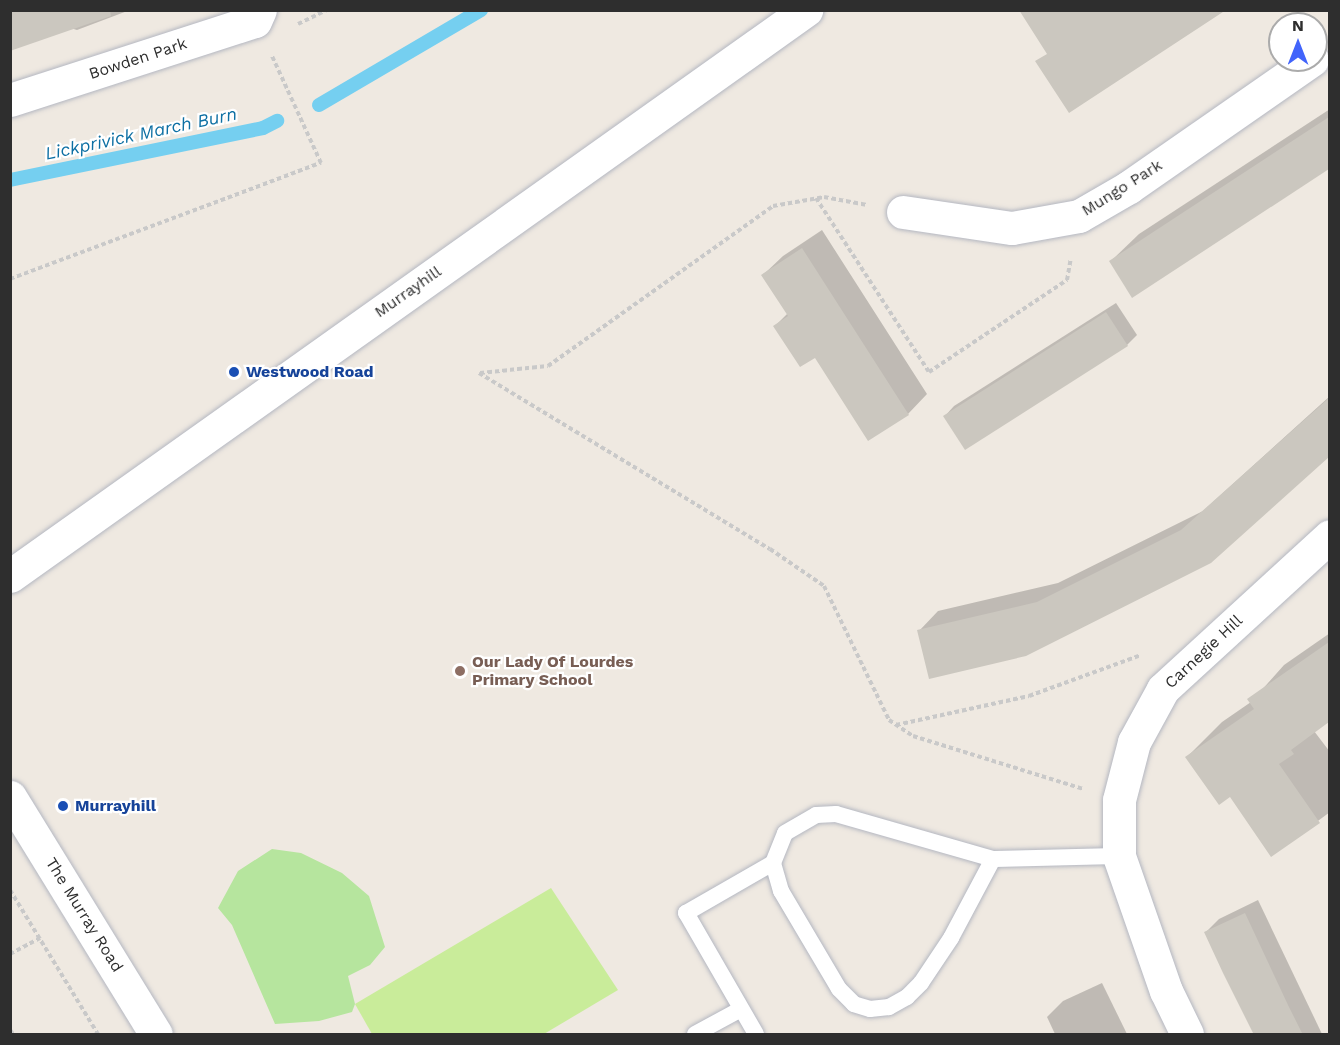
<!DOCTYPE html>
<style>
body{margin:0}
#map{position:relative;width:1340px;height:1045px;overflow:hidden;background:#efe9e1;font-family:"Work Sans",sans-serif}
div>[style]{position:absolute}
.green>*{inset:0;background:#b6e59e}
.pitch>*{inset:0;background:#c9ec9a}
.shadow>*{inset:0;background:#0003}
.stream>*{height:14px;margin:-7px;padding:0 7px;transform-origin:7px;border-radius:7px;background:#75cff0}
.building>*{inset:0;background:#cbc7bf}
.path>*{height:4px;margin-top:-2px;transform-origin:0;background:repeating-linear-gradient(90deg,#c9c9c9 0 4.5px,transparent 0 7.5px)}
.roads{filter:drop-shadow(0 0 2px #b4b7c1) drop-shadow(0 0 2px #b4b7c1)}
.service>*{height:16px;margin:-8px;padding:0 8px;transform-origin:8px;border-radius:8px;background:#fff}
.minor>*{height:33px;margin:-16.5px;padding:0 16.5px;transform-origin:16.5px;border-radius:16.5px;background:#fff}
.tertiary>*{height:33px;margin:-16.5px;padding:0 16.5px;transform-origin:16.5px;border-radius:16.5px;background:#fff}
.dots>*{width:16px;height:16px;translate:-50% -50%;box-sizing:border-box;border:3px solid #fff;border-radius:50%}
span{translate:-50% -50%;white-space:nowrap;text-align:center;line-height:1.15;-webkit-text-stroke:4.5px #fff;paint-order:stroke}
.street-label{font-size:16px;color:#2e2e2e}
.transit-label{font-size:16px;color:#164399;font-weight:700}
.left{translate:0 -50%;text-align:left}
.education-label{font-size:16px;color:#785e54;font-weight:700}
.water-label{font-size:18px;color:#0d6fa3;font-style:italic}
.frame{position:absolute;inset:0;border:12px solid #2e2e2e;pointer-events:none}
.north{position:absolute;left:1268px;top:12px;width:60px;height:60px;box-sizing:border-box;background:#fff;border:2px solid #ababab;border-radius:50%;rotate:0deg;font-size:16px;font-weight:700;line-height:24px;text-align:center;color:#2e2e2e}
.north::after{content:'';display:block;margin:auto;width:21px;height:27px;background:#4264fb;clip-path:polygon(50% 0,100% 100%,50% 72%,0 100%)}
</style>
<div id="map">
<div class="green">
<div style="clip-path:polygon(272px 849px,301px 853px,342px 873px,369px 896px,385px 947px,370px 965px,348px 976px,355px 1004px,352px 1012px,319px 1021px,275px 1024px,232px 925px,218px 908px,238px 871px)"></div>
</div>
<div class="pitch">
<div style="clip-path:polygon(551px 888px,618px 990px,544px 1034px,372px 1034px,355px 1004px)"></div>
</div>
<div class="shadow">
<div style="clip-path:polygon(10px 10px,130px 10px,77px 30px)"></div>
<div style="clip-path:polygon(1330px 109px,1330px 167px,1133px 295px,1111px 261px,1139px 234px)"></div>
<div style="clip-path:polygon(822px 230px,927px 394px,908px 414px,775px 326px,788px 313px,763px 275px,783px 256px)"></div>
<div style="clip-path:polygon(1116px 303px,1137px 335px,1127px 345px,966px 448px,945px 416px,954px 406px)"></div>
<div style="clip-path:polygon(1330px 396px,1330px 454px,1210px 562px,919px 631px,938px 611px,1058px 583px,1203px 511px)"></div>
<div style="clip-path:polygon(1330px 633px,1330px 720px,1314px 731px,1330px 752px,1330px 812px,1272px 855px,1230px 795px,1187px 757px,1222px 722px,1251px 702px,1284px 665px)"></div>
<div style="clip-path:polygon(1258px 900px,1322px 1034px,1255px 1034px,1206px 932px,1219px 919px)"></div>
<div style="clip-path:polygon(1102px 983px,1127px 1034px,1055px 1034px,1047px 1017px,1063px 1001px)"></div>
</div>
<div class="stream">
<div style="left:319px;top:105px;width:188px;rotate:-30.4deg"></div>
<div style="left:10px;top:180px;width:258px;rotate:-11.6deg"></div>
<div style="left:263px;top:128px;width:16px;rotate:-27deg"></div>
</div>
<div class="building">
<div style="clip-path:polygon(10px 10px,110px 10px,111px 16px,10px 51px)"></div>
<div style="clip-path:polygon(1019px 10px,1226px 10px,1069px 113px,1035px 61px,1047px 54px)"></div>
<div style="clip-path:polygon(1329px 117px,1329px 169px,1132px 298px,1109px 261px)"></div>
<div style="clip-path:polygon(802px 248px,909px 415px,868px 441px,815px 358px,800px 367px,773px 326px,788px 316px,761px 275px)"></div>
<div style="clip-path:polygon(1106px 312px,1128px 346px,965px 450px,943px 416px)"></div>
<div style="clip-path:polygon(1329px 398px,1329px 457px,1211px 563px,1026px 656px,929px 679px,917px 630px,1037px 602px,1181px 530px)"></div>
<div style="clip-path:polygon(1329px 642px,1329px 722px,1291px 750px,1294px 754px,1279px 764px,1320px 823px,1271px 857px,1230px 797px,1219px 805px,1185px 757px,1254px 709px,1247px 699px)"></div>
<div style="clip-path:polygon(1245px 913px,1288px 1005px,1303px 1035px,1254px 1035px,1223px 973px,1204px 932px)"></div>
</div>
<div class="path">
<div style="left:298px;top:24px;width:32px;rotate:-26deg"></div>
<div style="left:816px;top:198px;width:207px;rotate:57deg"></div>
<div style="left:929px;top:372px;width:166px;rotate:-33.7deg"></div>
<div style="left:1067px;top:280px;width:22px;rotate:-80deg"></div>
<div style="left:10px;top:279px;width:332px;rotate:-20.5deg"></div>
<div style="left:321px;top:163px;width:118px;rotate:-114.6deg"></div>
<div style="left:479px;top:373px;width:340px;rotate:31.2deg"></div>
<div style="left:770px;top:549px;width:65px;rotate:34.4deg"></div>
<div style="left:824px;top:586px;width:149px;rotate:64.1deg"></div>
<div style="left:889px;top:720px;width:29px;rotate:34deg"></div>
<div style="left:913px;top:736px;width:178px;rotate:17.3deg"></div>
<div style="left:480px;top:373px;width:68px;rotate:-5.9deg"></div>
<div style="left:548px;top:366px;width:276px;rotate:-35.4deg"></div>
<div style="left:773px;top:206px;width:52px;rotate:-10deg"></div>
<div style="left:824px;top:197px;width:44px;rotate:10.5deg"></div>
<div style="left:896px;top:725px;width:136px;rotate:-12.3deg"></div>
<div style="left:1029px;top:696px;width:119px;rotate:-20.1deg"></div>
<div style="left:10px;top:890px;width:169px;rotate:58.6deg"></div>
<div style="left:10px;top:954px;width:34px;rotate:-28deg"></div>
<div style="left:10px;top:1030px;width:5px;rotate:53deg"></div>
</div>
<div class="roads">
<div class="service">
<div style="left:993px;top:859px;width:89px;rotate:118deg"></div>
<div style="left:951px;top:938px;width:54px;rotate:123.7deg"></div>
<div style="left:921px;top:983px;width:20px;rotate:135deg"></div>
<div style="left:907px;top:997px;width:21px;rotate:151deg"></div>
<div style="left:889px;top:1007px;width:19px;rotate:174deg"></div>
<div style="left:870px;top:1009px;width:17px;rotate:-163deg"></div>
<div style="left:854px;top:1004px;width:21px;rotate:-135deg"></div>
<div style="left:839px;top:989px;width:114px;rotate:-120.6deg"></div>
<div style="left:781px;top:891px;width:29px;rotate:-106deg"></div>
<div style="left:773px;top:863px;width:32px;rotate:-68deg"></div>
<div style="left:785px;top:833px;width:36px;rotate:-30deg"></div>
<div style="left:816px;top:815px;width:20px;rotate:-3deg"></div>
<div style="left:836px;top:814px;width:163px;rotate:16deg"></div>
<div style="left:993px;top:859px;width:126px;rotate:-1.4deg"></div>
<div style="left:695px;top:1034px;width:52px;rotate:-28.5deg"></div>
<div style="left:756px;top:1034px;width:140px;rotate:-120deg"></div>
<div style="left:686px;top:913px;width:100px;rotate:-29.9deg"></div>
</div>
<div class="minor">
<div style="left:10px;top:100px;width:257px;rotate:-17.9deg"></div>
<div style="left:255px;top:21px;width:12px;rotate:-66deg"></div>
<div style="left:903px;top:212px;width:110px;rotate:8.4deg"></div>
<div style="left:1012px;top:228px;width:68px;rotate:-10.2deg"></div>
<div style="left:1079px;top:216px;width:58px;rotate:-30.1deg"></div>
<div style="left:1129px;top:187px;width:223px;rotate:-34.8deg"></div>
<div style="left:1187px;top:1034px;width:48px;rotate:-116deg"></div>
<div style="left:1166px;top:991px;width:143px;rotate:-109.2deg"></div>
<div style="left:1119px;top:856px;width:56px;rotate:-90deg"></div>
<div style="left:1119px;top:800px;width:60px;rotate:-75.5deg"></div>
<div style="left:1134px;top:742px;width:60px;rotate:-61.3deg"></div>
<div style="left:1163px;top:689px;width:226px;rotate:-42.5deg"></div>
</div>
<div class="tertiary">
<div style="left:10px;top:576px;width:977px;rotate:-35.41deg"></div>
<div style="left:10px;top:797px;width:278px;rotate:58.4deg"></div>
</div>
</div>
<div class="dots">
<div style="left:234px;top:372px;background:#1a4fb4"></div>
<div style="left:460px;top:671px;background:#8d6e63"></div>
<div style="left:63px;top:806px;background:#1a4fb4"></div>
</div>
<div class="street-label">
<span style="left:138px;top:59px;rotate:-18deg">Bowden Park</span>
<span style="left:1122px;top:188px;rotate:-32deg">Mungo Park</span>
<span style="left:408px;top:292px;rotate:-35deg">Murrayhill</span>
<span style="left:1204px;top:652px;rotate:-43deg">Carnegie Hill</span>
<span style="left:84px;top:915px;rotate:58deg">The Murray Road</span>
</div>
<div class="transit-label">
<span class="left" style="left:246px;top:372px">Westwood Road</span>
<span class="left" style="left:75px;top:806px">Murrayhill</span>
</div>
<div class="education-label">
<span class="left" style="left:472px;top:671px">Our Lady Of Lourdes<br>Primary School</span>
</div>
<div class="water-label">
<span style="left:141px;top:134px;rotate:-12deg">Lickprivick March Burn</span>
</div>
<div class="frame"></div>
<div class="north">N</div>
</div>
